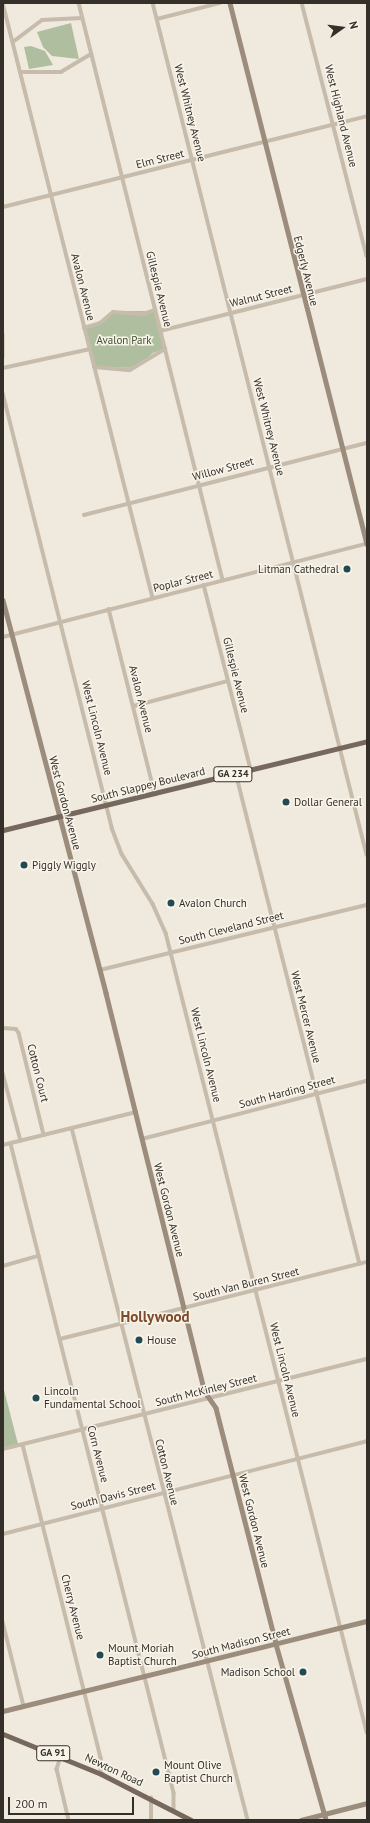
<!DOCTYPE html>
<style>
body{margin:0}
#map{position:relative;width:370px;height:1823px;overflow:hidden;background:#f0eade;font-family:"PT Sans",sans-serif}
div>[style]{position:absolute}
.green>*{inset:0;background:#afbe9f}
.street>*{height:3.5px;margin:-1.75px;padding:0 1.75px;transform-origin:1.75px;border-radius:1.75px;background:#c7bcab}
.secondary>*{height:4.5px;margin:-2.25px;padding:0 2.25px;transform-origin:2.25px;border-radius:2.25px;background:#9b8c7c}
.primary>*{height:5px;margin:-2.5px;padding:0 2.5px;transform-origin:2.5px;border-radius:2.5px;background:#76685c}
.dots>*{width:11px;height:11px;translate:-50% -50%;box-sizing:border-box;border:2px solid #f8f4ea;border-radius:50%}
span{translate:-50% -50%;white-space:nowrap;text-align:center;line-height:1.15;-webkit-text-stroke:3px #f8f4ea;paint-order:stroke}
.shield-label span{padding:1px 3px;background:#f8f4ea;border:1px solid;border-radius:3px;-webkit-text-stroke-width:0}
.shield-label{font-size:10px;color:#352f29;font-weight:700}
.street-label{font-size:11px;color:#352f29}
.park-label{font-size:11px;color:#40512f}
.poi-label{font-size:11px;color:#352f29}
.right{translate:-100% -50%;text-align:right}
.left{translate:0 -50%;text-align:left}
.district-label{font-size:15px;color:#7d4a2a;font-weight:700}
.frame{position:absolute;inset:0;border:4px solid #352f29;pointer-events:none}
.north{position:absolute;left:322px;top:8px;width:40px;height:40px;-webkit-text-stroke:3px #f8f4ea;paint-order:stroke;rotate:76deg;font-size:11px;font-weight:700;line-height:16px;text-align:center;color:#352f29}
.north::after{content:'';display:block;margin:auto;width:14px;height:18px;background:#352f29;clip-path:polygon(50% 0,100% 100%,50% 72%,0 100%)}
.scale{position:absolute;left:8px;top:1797px;width:126px;height:18px;box-sizing:border-box;border:2px solid #352f29;border-top:0;padding-left:5px;font-size:12px;line-height:14px;white-space:nowrap;color:#352f29;-webkit-text-stroke:3px #f8f4ea;paint-order:stroke}
</style>
<div id="map">
<div class="green">
<div style="clip-path:polygon(71px 23px,79px 59px,52px 56px,43px 47px,37px 32px)"></div>
<div style="clip-path:polygon(31px 46px,45px 51px,53px 65px,29px 69px,24px 47px)"></div>
<div style="clip-path:polygon(122px 311px,155px 311px,164px 349px,153px 353px,136px 368px,95px 367px,85px 328px,100px 323px,107px 315px)"></div>
<div style="clip-path:polygon(3px 1386px,18px 1444px,3px 1448px)"></div>
</div>
<div class="street">
<div style="left:3px;top:3px;width:614px;rotate:75.85deg"></div>
<div style="left:79px;top:3px;width:595px;rotate:75.99deg"></div>
<div style="left:153px;top:3px;width:878px;rotate:75.9deg"></div>
<div style="left:302px;top:3px;width:261px;rotate:75.6deg"></div>
<div style="left:157px;top:19px;width:65px;rotate:-14.3deg"></div>
<div style="left:13px;top:42px;width:36px;rotate:-37deg"></div>
<div style="left:42px;top:20px;width:40px;rotate:-2.9deg"></div>
<div style="left:21px;top:72px;width:40px"></div>
<div style="left:61px;top:72px;width:35px;rotate:-31deg"></div>
<div style="left:3px;top:207px;width:375px;rotate:-14deg"></div>
<div style="left:84px;top:328px;width:17px;rotate:-17deg"></div>
<div style="left:100px;top:323px;width:17px;rotate:-40deg"></div>
<div style="left:113px;top:312px;width:31px;rotate:4deg"></div>
<div style="left:144px;top:314px;width:12px;rotate:-20deg"></div>
<div style="left:160px;top:331px;width:213px;rotate:-14.1deg"></div>
<div style="left:3px;top:334px;width:23px;rotate:90deg"></div>
<div style="left:94px;top:367px;width:36px;rotate:5deg"></div>
<div style="left:130px;top:370px;width:41px;rotate:-31deg"></div>
<div style="left:3px;top:368px;width:89px;rotate:-12.3deg"></div>
<div style="left:3px;top:393px;width:448px;rotate:75.9deg"></div>
<div style="left:112px;top:828px;width:28px;rotate:69deg"></div>
<div style="left:122px;top:854px;width:59px;rotate:58.2deg"></div>
<div style="left:153px;top:904px;width:32px;rotate:66deg"></div>
<div style="left:166px;top:933px;width:824px;rotate:75.88deg"></div>
<div style="left:84px;top:515px;width:292px;rotate:-14.3deg"></div>
<div style="left:204px;top:585px;width:191px;rotate:75.7deg"></div>
<div style="left:109px;top:609px;width:191px;rotate:76deg"></div>
<div style="left:3px;top:637px;width:373px;rotate:-14.4deg"></div>
<div style="left:134px;top:706px;width:97px;rotate:-14.9deg"></div>
<div style="left:236px;top:773px;width:506px;rotate:75.83deg"></div>
<div style="left:100px;top:970px;width:275px;rotate:-13.7deg"></div>
<div style="left:3px;top:1028px;width:13px;rotate:4deg"></div>
<div style="left:16px;top:1029px;width:5px;rotate:53deg"></div>
<div style="left:19px;top:1033px;width:105px;rotate:76.2deg"></div>
<div style="left:3px;top:1073px;width:70px;rotate:75.2deg"></div>
<div style="left:72px;top:1128px;width:714px;rotate:75.73deg"></div>
<div style="left:142px;top:1139px;width:232px;rotate:-14.5deg"></div>
<div style="left:11px;top:1144px;width:669px;rotate:75.9deg"></div>
<div style="left:174px;top:1793px;width:17px;rotate:90deg"></div>
<div style="left:3px;top:1145px;width:137px;rotate:-13.9deg"></div>
<div style="left:3px;top:1266px;width:37px;rotate:-16deg"></div>
<div style="left:60px;top:1339px;width:317px;rotate:-14.1deg"></div>
<div style="left:23px;top:1445px;width:323px;rotate:76deg"></div>
<div style="left:101px;top:1758px;width:16px;rotate:90deg"></div>
<div style="left:3px;top:1449px;width:375px;rotate:-13.9deg"></div>
<div style="left:3px;top:1534px;width:376px;rotate:-14.3deg"></div>
<div style="left:3px;top:1622px;width:87px;rotate:76deg"></div>
<div style="left:61px;top:1757px;width:13px;rotate:108deg"></div>
<div style="left:57px;top:1769px;width:52px;rotate:76.8deg"></div>
<div style="left:151px;top:1820px;width:22px;rotate:-90deg"></div>
</div>
<div class="secondary">
<div style="left:230px;top:3px;width:558px;rotate:75.79deg"></div>
<div style="left:3px;top:600px;width:406px;rotate:75.3deg"></div>
<div style="left:106px;top:993px;width:411px;rotate:76.1deg"></div>
<div style="left:205px;top:1392px;width:19px;rotate:55deg"></div>
<div style="left:216px;top:1408px;width:244px;rotate:75.7deg"></div>
<div style="left:276px;top:1644px;width:183px;rotate:74.1deg"></div>
<div style="left:3px;top:1711px;width:375px;rotate:-13.9deg"></div>
<div style="left:301px;top:1820px;width:68px;rotate:-14.4deg"></div>
</div>
<div class="primary">
<div style="left:3px;top:830px;width:375px;rotate:-13.7deg"></div>
<div style="left:3px;top:1734px;width:106px;rotate:22.2deg"></div>
<div style="left:101px;top:1774px;width:101px;rotate:27.1deg"></div>
</div>
<div class="dots">
<div style="left:347px;top:569px;background:#234953"></div>
<div style="left:286px;top:802px;background:#234953"></div>
<div style="left:24px;top:865px;background:#234953"></div>
<div style="left:171px;top:903px;background:#234953"></div>
<div style="left:139px;top:1340px;background:#234953"></div>
<div style="left:36px;top:1398px;background:#234953"></div>
<div style="left:100px;top:1655px;background:#234953"></div>
<div style="left:303px;top:1672px;background:#234953"></div>
<div style="left:156px;top:1772px;background:#234953"></div>
</div>
<div class="shield-label">
<span style="left:233px;top:774px">GA 234</span>
<span style="left:53px;top:1753px">GA 91</span>
</div>
<div class="street-label">
<span style="left:190px;top:113px;rotate:76deg">West Whitney Avenue</span>
<span style="left:341px;top:116px;rotate:76deg">West Highland Avenue</span>
<span style="left:160px;top:159px;rotate:-14deg">Elm Street</span>
<span style="left:306px;top:271px;rotate:76deg">Edgerly Avenue</span>
<span style="left:83px;top:287px;rotate:76deg">Avalon Avenue</span>
<span style="left:159px;top:289px;rotate:76deg">Gillespie Avenue</span>
<span style="left:261px;top:296px;rotate:-14deg">Walnut Street</span>
<span style="left:269px;top:427px;rotate:76deg">West Whitney Avenue</span>
<span style="left:223px;top:469px;rotate:-15deg">Willow Street</span>
<span style="left:183px;top:581px;rotate:-14deg">Poplar Street</span>
<span style="left:236px;top:675px;rotate:76deg">Gillespie Avenue</span>
<span style="left:141px;top:699px;rotate:76deg">Avalon Avenue</span>
<span style="left:97px;top:728px;rotate:76deg">West Lincoln Avenue</span>
<span style="left:148px;top:785px;rotate:-14deg">South Slappey Boulevard</span>
<span style="left:65px;top:803px;rotate:75deg">West Gordon Avenue</span>
<span style="left:231px;top:928px;rotate:-14deg">South Cleveland Street</span>
<span style="left:306px;top:1017px;rotate:76deg">West Mercer Avenue</span>
<span style="left:206px;top:1055px;rotate:76deg">West Lincoln Avenue</span>
<span style="left:38px;top:1073px;rotate:76deg">Cotton Court</span>
<span style="left:287px;top:1092px;rotate:-15deg">South Harding Street</span>
<span style="left:169px;top:1210px;rotate:76deg">West Gordon Avenue</span>
<span style="left:246px;top:1284px;rotate:-14deg">South Van Buren Street</span>
<span style="left:285px;top:1370px;rotate:76deg">West Lincoln Avenue</span>
<span style="left:206px;top:1390px;rotate:-14deg">South McKinley Street</span>
<span style="left:98px;top:1454px;rotate:76deg">Corn Avenue</span>
<span style="left:167px;top:1472px;rotate:76deg">Cotton Avenue</span>
<span style="left:113px;top:1496px;rotate:-14deg">South Davis Street</span>
<span style="left:254px;top:1521px;rotate:76deg">West Gordon Avenue</span>
<span style="left:73px;top:1607px;rotate:76deg">Cherry Avenue</span>
<span style="left:241px;top:1643px;rotate:-14deg">South Madison Street</span>
<span style="left:114px;top:1770px;rotate:25deg">Newton Road</span>
</div>
<div class="park-label">
<span style="left:124px;top:340px">Avalon Park</span>
</div>
<div class="poi-label">
<span class="right" style="left:339px;top:569px">Litman Cathedral</span>
<span class="left" style="left:294px;top:802px">Dollar General</span>
<span class="left" style="left:32px;top:865px">Piggly Wiggly</span>
<span class="left" style="left:179px;top:903px">Avalon Church</span>
<span class="left" style="left:147px;top:1340px">House</span>
<span class="left" style="left:44px;top:1398px">Lincoln<br>Fundamental School</span>
<span class="left" style="left:108px;top:1655px">Mount Moriah<br>Baptist Church</span>
<span class="right" style="left:295px;top:1672px">Madison School</span>
<span class="left" style="left:164px;top:1772px">Mount Olive<br>Baptist Church</span>
</div>
<div class="district-label">
<span style="left:155px;top:1317px">Hollywood</span>
</div>
<div class="frame"></div>
<div class="north">N</div>
<div class="scale">200 m</div>
</div>
